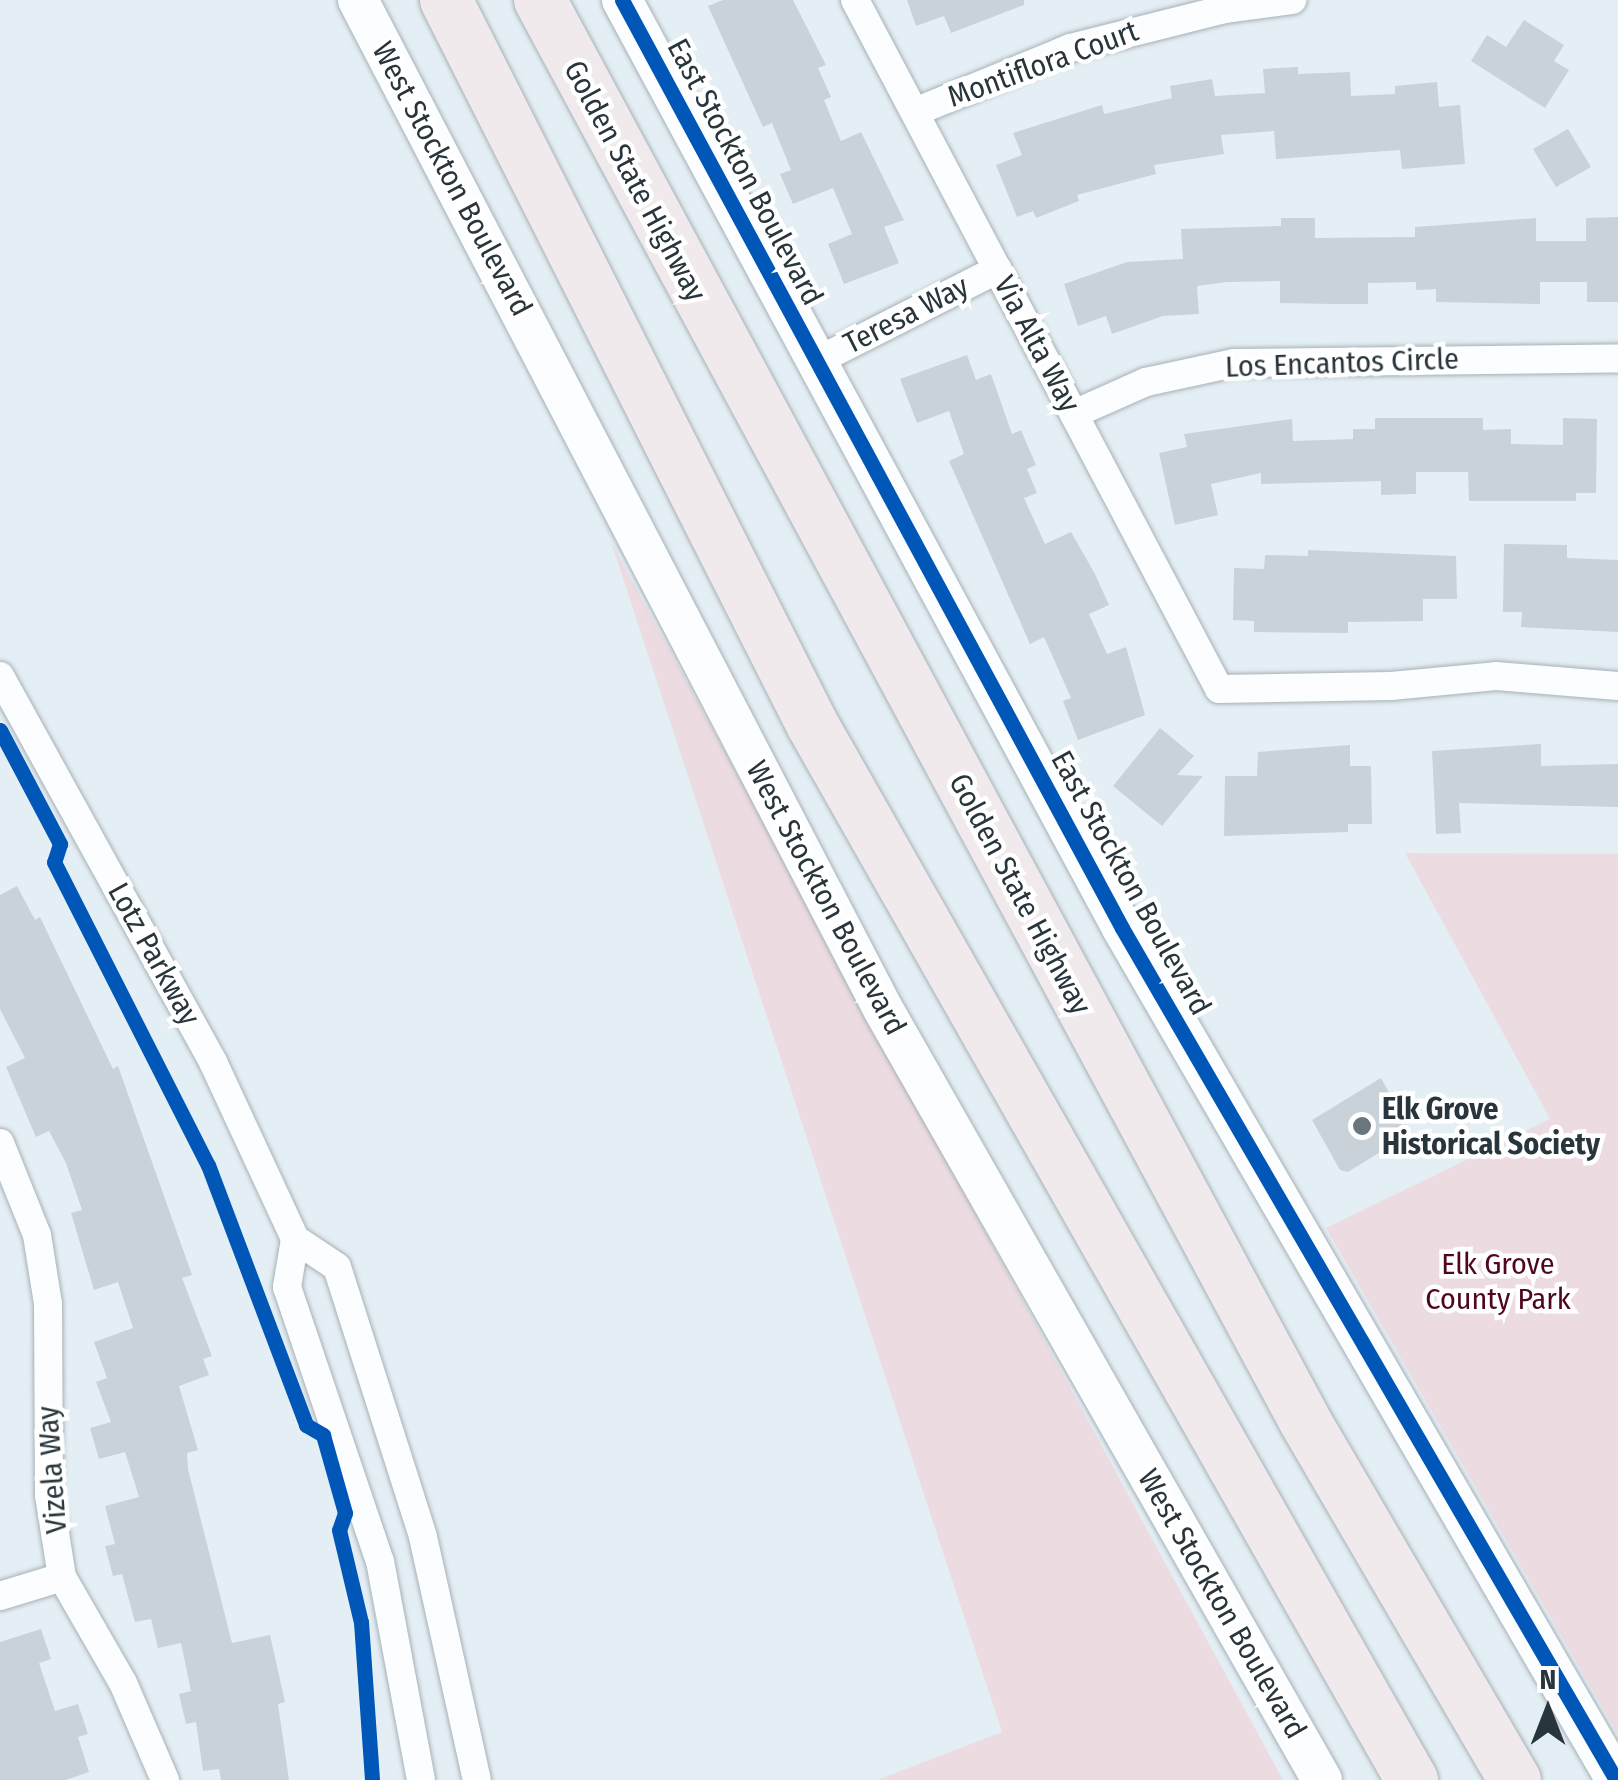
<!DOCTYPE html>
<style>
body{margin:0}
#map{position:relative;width:1618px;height:1780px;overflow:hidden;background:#e4eff5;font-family:"Fira Sans Condensed",sans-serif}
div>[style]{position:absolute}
.green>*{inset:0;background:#ecdce2}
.building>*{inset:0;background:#c8d2d8}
.roads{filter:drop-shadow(0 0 2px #a7b1b7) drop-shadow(0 0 2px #a7b1b7)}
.street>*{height:28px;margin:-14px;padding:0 14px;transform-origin:14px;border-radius:14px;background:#fbfdfe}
.secondary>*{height:40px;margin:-20px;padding:0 20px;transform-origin:20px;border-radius:20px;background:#fbfdfe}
.highway>*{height:52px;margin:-26px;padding:0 26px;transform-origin:26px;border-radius:26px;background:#f1eaed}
.cycleway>*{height:15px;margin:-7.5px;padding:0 7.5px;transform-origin:7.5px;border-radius:7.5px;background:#0057b8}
.dots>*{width:28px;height:28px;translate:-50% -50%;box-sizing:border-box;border:5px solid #fff;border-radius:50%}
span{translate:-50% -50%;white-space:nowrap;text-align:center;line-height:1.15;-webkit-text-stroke:9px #fff;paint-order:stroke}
.street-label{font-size:30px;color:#29353c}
.poi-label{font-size:30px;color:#29353c;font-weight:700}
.left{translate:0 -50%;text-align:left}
.park-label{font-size:30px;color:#4f0621}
.north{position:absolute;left:1498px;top:1660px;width:100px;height:100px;-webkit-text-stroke:8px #fff;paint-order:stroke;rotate:0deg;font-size:28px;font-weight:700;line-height:40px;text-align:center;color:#29353c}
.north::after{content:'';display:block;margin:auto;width:35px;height:45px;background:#29353c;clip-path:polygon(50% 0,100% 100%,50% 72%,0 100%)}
</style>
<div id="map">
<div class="green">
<div style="clip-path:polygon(611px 542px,1283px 1780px,877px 1780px,1002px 1732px)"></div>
<div style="clip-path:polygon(1405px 853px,1618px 854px,1618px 1734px,1326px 1228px,1550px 1119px)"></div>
</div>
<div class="building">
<div style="clip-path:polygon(723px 0,793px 0,826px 65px,818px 68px,831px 97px,824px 100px,841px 141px,861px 132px,904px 220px,884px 227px,899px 263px,844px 284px,828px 244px,852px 234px,833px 188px,793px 204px,780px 174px,791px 170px,772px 123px,763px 127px,708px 6px)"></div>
<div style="clip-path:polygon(907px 0,1024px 0,1024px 5px,951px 33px,944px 16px,916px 26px)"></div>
<div style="clip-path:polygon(1524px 20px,1564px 45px,1554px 61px,1569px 70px,1545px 108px,1471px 61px,1487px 35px,1506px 47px)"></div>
<div style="clip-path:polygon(1298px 67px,1298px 74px,1350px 72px,1351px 96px,1395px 94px,1395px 86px,1437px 82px,1439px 107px,1460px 105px,1465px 164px,1402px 169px,1400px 150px,1276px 159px,1274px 131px,1221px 135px,1224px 154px,1154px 165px,1156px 174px,1077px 195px,1079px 201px,1036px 218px,1033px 211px,1017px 217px,996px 165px,1022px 155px,1013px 133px,1102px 105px,1104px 114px,1172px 98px,1170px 86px,1212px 79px,1215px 96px,1265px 93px,1263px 69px)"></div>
<div style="clip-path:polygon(1568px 129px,1591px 167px,1556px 187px,1533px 149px)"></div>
<div style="clip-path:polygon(1618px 217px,1618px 302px,1587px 302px,1587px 282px,1540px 282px,1540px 304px,1436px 302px,1436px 289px,1416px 290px,1416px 282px,1368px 283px,1368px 304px,1334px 304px,1280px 303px,1280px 281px,1227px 282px,1197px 286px,1199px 314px,1163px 316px,1112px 334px,1106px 316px,1078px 326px,1064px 284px,1127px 262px,1183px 259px,1181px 229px,1281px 226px,1281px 218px,1315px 218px,1315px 238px,1415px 237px,1415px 227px,1536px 218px,1536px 241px,1586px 241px,1586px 218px)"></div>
<div style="clip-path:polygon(967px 355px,976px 380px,991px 374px,1012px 434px,1021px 430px,1036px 465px,1027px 469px,1037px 493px,1024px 498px,1045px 544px,1071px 532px,1095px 574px,1109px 605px,1089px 614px,1107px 654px,1126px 647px,1145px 715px,1078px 740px,1063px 701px,1071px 698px,1044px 637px,1030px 644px,949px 461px,964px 454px,949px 411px,917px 423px,900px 379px)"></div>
<div style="clip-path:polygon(1375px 418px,1483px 418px,1483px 430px,1511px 429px,1511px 444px,1563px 445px,1563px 418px,1597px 419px,1596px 493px,1576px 493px,1576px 501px,1469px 501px,1468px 472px,1416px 472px,1416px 494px,1381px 495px,1381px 481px,1261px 484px,1261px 473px,1211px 484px,1218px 515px,1175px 525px,1159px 453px,1187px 447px,1184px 434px,1292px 419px,1293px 441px,1353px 439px,1353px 429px,1375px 429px)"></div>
<div style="clip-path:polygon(1504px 544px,1567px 545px,1567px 558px,1618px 560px,1618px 632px,1521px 627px,1522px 612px,1503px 612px)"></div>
<div style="clip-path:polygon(1308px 550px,1456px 556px,1457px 599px,1423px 599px,1423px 621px,1348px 622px,1348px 633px,1254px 632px,1254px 621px,1233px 620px,1234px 568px,1264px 569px,1265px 555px,1308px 556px)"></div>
<div style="clip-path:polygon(1160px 728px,1194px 756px,1177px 775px,1203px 776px,1162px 826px,1113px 786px)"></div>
<div style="clip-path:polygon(1541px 744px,1541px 766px,1618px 764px,1618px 807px,1459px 803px,1461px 833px,1436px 834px,1432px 751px)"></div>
<div style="clip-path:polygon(1350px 745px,1350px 766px,1371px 766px,1372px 824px,1348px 824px,1348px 832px,1224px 836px,1225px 776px,1257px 776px,1258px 752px)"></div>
<div style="clip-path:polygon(17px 886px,35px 920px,40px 917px,113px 1069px,118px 1066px,192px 1275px,182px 1278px,212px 1356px,203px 1359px,209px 1375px,179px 1386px,198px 1450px,187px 1453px,188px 1469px,232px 1643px,270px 1635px,285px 1702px,278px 1704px,289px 1780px,221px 1780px,219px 1769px,203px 1771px,196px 1722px,186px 1724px,179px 1694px,191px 1691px,181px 1643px,158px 1648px,151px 1619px,135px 1622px,122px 1574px,113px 1576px,105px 1546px,115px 1544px,105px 1506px,139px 1497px,125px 1452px,99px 1459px,90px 1428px,111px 1422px,96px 1382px,107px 1378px,94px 1342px,133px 1328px,118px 1282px,94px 1290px,71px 1213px,82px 1210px,66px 1163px,49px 1131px,36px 1137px,6px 1067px,25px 1058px,0 1009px,0 895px)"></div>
<div style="clip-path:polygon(1381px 1078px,1411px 1133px,1348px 1172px,1340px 1170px,1312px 1120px)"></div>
<div style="clip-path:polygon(41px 1629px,51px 1659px,39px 1663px,55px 1711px,78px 1704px,88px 1734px,78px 1737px,89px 1772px,66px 1780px,0 1780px,0 1642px)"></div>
</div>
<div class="roads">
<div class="street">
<div style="left:855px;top:0;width:779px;rotate:62.15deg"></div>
<div style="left:1219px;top:689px;width:172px;rotate:-1deg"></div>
<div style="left:1391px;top:686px;width:105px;rotate:-5.4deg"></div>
<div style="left:1496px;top:676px;width:122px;rotate:4.7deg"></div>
<div style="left:915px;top:112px;width:168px;rotate:-22.4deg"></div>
<div style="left:1070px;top:48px;width:160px;rotate:-14.1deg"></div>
<div style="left:1225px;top:9px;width:68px;rotate:-7.7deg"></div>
<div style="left:815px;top:362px;width:205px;rotate:-26.9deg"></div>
<div style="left:1074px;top:414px;width:79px;rotate:-24deg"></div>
<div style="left:1146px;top:382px;width:90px;rotate:-12.2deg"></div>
<div style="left:1234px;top:363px;width:384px;rotate:-0.7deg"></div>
<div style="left:0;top:676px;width:441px;rotate:61.1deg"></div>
<div style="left:213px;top:1062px;width:195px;rotate:65.1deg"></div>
<div style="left:295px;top:1239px;width:50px;rotate:33.7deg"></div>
<div style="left:337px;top:1267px;width:283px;rotate:72.3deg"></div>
<div style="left:423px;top:1537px;width:249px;rotate:77.5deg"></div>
<div style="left:0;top:1143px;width:99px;rotate:68.1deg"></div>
<div style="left:37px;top:1235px;width:70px;rotate:80.9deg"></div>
<div style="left:48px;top:1304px;width:191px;rotate:89.7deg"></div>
<div style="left:49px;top:1495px;width:83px;rotate:81deg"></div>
<div style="left:62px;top:1577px;width:122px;rotate:60.1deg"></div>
<div style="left:123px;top:1683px;width:106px;rotate:66.6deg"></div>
<div style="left:295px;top:1239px;width:49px;rotate:99.5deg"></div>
<div style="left:287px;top:1287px;width:289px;rotate:71.3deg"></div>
<div style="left:380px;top:1561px;width:223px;rotate:79.4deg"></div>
<div style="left:0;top:1596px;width:65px;rotate:-17deg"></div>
</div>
<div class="secondary">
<div style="left:358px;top:0;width:1137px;rotate:62.51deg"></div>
<div style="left:883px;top:1009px;width:887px;rotate:60.34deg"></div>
<div style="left:622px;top:0;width:1054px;rotate:61.68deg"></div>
<div style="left:1122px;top:928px;width:985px;rotate:59.89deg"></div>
</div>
<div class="highway">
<div style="left:446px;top:0;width:811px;rotate:63.18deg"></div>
<div style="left:812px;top:724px;width:1215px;rotate:60.4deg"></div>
<div style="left:540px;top:0;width:1614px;rotate:61.7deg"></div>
<div style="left:1305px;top:1421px;width:416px;rotate:59.7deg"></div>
</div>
</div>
<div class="cycleway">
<div style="left:622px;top:0;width:1054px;rotate:61.68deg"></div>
<div style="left:1122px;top:928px;width:985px;rotate:59.89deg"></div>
<div style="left:0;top:730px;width:129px;rotate:62.2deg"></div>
<div style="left:60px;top:844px;width:19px;rotate:108deg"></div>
<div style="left:54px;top:862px;width:340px;rotate:63.1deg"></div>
<div style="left:208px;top:1165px;width:278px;rotate:69.3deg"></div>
<div style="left:306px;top:1425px;width:20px;rotate:30deg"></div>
<div style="left:323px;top:1435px;width:81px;rotate:74.2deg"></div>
<div style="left:345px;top:1513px;width:18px;rotate:109deg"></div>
<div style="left:339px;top:1530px;width:95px;rotate:76.6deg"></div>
<div style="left:361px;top:1622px;width:158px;rotate:86deg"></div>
</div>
<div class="dots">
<div style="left:1362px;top:1126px;background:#6a767d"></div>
</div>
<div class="street-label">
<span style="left:1043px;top:64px;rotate:-20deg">Montiflora Court</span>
<span style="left:745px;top:172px;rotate:62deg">East Stockton Boulevard</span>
<span style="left:452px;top:179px;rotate:62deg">West Stockton Boulevard</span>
<span style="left:635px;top:181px;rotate:62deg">Golden State Highway</span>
<span style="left:906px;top:315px;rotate:-27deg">Teresa Way</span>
<span style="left:1037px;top:344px;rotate:62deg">Via Alta Way</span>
<span style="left:1342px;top:363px;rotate:-2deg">Los Encantos Circle</span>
<span style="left:1131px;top:883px;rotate:61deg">East Stockton Boulevard</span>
<span style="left:1020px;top:894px;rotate:62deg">Golden State Highway</span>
<span style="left:826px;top:898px;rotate:62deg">West Stockton Boulevard</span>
<span style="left:154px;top:954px;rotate:61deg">Lotz Parkway</span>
<span style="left:52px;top:1470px;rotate:-94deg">Vizela Way</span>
<span style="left:1222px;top:1604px;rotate:60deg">West Stockton Boulevard</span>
</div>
<div class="poi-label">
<span class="left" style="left:1382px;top:1126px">Elk Grove<br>Historical Society</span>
</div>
<div class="park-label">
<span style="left:1498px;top:1281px">Elk Grove<br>County Park</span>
</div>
<div class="north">N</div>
</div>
